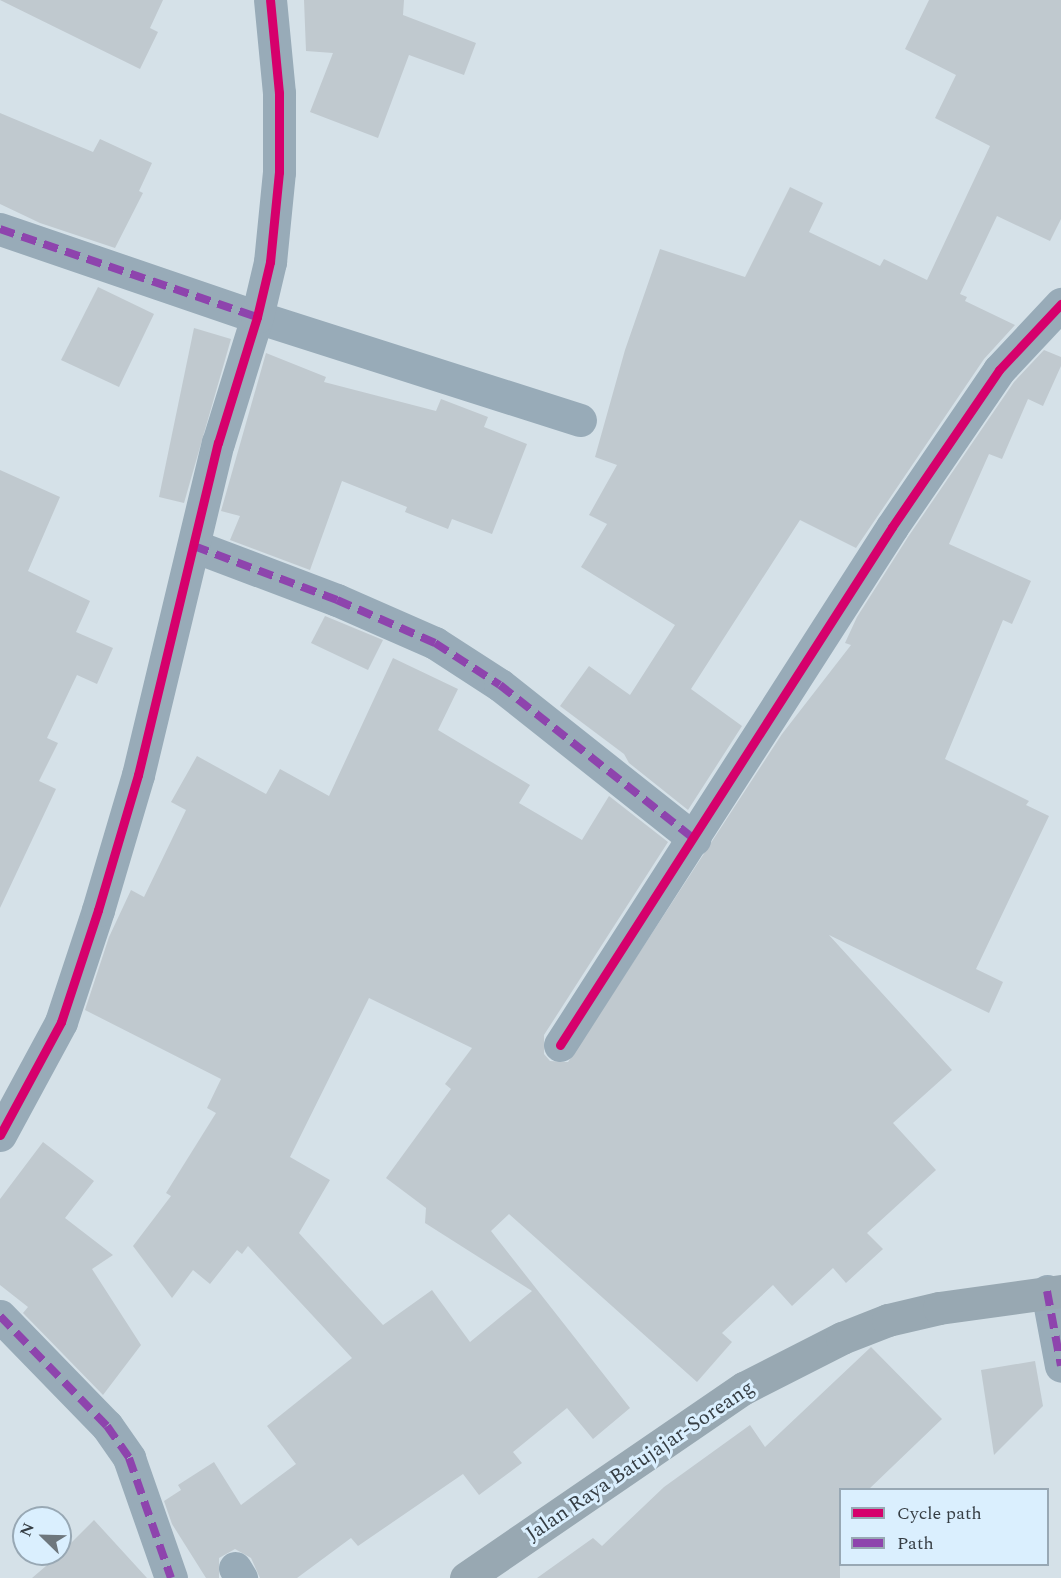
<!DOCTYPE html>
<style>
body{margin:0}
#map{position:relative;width:1061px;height:1578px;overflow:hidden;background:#d5e1e8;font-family:Spectral,serif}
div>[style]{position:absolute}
.building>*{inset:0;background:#c0c9cf}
.minor>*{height:33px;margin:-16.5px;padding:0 16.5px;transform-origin:16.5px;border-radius:16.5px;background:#98abb8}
.highway>*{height:33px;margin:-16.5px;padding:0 16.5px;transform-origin:16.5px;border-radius:16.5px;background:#98a8b2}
.quiet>*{height:8px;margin-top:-4px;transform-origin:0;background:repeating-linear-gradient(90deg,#8e44ad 0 15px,transparent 0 23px)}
.cycleway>*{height:9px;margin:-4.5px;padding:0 4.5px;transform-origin:4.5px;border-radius:4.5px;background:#d6006c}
span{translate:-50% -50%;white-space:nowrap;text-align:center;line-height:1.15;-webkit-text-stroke:6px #daeffe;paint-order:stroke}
.street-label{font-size:21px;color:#363e44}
.legend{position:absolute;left:839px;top:1488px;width:210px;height:78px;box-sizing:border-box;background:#daeffe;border:2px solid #98a8b4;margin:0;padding:8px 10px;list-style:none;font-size:18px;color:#363e44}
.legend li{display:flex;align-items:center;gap:12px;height:30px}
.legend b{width:30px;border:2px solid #98a8b4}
.north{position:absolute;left:12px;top:1506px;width:60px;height:60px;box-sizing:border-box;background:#daeffe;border:2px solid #98a8b4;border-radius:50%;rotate:293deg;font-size:16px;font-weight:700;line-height:24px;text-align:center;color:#363e44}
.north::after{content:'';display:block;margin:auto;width:21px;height:27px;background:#6e777d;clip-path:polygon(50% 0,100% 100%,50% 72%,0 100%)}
</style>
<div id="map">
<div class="building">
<div style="clip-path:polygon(0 0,163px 0,150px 28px,158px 32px,140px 69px)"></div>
<div style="clip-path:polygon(304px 0,404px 0,403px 15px,476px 43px,464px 75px,409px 55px,378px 138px,310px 112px,333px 53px,306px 51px)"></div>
<div style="clip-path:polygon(929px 0,1061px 0,1061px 219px,1050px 241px,997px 216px,960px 294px,967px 297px,965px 301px,1015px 325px,984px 359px,856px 548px,800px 520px,691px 689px,742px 726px,688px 810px,629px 763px,624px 754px,560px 706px,589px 666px,630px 695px,675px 625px,581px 567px,607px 524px,589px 515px,617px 465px,595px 457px,625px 350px,660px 249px,745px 277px,790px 187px,823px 203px,809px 232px,880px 266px,884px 259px,927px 280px,990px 146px,935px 118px,956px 75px,905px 49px)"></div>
<div style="clip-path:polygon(0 113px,93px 152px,100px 139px,152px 163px,139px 191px,143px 193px,115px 248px,40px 223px,0 204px)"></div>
<div style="clip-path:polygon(98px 287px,154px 314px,119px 387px,61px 360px)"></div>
<div style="clip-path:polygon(194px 328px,231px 339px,184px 503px,159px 497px)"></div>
<div style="clip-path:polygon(evenodd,1044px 350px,1061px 357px,1061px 366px,1043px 406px,1028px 399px,1002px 459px,989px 454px,949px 544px,1031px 581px,1012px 624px,1003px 620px,945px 759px,1029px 801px,1026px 805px,1049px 816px,976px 969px,1003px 982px,989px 1013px,829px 935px,952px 1070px,893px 1123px,936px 1170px,867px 1233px,883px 1249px,846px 1283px,833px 1268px,792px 1306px,773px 1285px,722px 1333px,732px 1342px,697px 1382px,509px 1214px,491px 1231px,630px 1408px,593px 1439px,567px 1408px,513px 1452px,522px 1463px,479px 1495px,463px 1474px,358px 1546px,351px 1538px,297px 1578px,260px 1578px,251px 1558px,235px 1549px,219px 1558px,219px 1578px,206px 1578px,172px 1524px,164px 1501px,181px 1490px,178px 1485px,214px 1462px,241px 1505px,296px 1464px,267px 1426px,352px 1358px,248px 1246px,242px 1254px,237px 1250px,210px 1284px,193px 1270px,172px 1298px,133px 1246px,171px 1196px,166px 1193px,216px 1113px,207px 1108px,221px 1079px,85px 1010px,109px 937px,131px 890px,144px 897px,186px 810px,171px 802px,197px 756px,266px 794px,280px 769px,329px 796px,393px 658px,458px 689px,438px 730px,530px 785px,519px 803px,582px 840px,609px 796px,668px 842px,544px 1035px,544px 1054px,550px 1061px,568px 1062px,782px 734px,851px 645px,845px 643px,857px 617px,908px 537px,1014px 382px,1044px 350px,369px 998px,472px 1048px,445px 1084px,451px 1089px,386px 1178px,426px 1208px,425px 1223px,532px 1291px,470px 1342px,432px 1290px,383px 1325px,299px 1233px,330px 1180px,290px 1157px,369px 998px)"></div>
<div style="clip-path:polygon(266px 353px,326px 377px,324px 382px,436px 411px,441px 399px,488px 417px,484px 427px,527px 444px,492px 534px,452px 519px,448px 529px,405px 512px,407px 507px,342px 481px,310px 570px,230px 540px,240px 516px,221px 511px)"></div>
<div style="clip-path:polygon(0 470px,60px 497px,28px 571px,90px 601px,76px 632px,113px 648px,97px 684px,77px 675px,47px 738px,58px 743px,39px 781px,56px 789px,0 908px)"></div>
<div style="clip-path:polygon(325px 616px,383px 640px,368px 670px,311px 643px)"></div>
<div style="clip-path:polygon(43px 1142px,94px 1181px,65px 1218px,113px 1255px,92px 1269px,141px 1345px,103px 1395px,23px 1313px,28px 1307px,0 1285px,0 1199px)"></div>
<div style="clip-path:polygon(871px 1347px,942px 1419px,868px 1490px,840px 1490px,840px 1578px,537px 1578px,593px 1538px,602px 1546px,664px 1487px,750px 1425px,765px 1447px)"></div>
<div style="clip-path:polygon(1035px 1361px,1043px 1406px,994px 1455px,981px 1370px)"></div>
<div style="clip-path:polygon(94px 1520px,147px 1578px,32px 1578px,60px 1554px)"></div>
</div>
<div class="minor">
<div style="left:0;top:229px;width:272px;rotate:18.9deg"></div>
<div style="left:257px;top:317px;width:339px;rotate:17.7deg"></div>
<div style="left:194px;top:546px;width:153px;rotate:20.7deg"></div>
<div style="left:337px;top:600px;width:107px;rotate:23.7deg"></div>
<div style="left:435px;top:643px;width:77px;rotate:32.9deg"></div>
<div style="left:500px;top:685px;width:248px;rotate:38.4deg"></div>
<div style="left:560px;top:1045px;width:615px;rotate:-57.34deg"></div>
<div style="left:892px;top:527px;width:190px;rotate:-55.7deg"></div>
<div style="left:999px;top:370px;width:91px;rotate:-46.8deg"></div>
<div style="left:0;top:1135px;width:128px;rotate:-61.6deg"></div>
<div style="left:61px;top:1022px;width:118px;rotate:-71.7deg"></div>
<div style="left:98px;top:910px;width:141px;rotate:-73.5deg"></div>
<div style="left:138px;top:775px;width:342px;rotate:-76.5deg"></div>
<div style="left:218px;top:443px;width:132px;rotate:-72.8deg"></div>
<div style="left:257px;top:317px;width:57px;rotate:-76.7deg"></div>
<div style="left:270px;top:262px;width:90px;rotate:-84.3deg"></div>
<div style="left:279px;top:172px;width:79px;rotate:-90deg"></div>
<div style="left:279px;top:93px;width:93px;rotate:-95.5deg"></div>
<div style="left:1047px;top:1291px;width:76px;rotate:79.4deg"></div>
<div style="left:0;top:1316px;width:153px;rotate:45.8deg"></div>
<div style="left:107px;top:1426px;width:39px;rotate:55deg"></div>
<div style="left:129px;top:1458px;width:127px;rotate:70.7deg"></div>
<div style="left:235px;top:1568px;width:12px;rotate:59deg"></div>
</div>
<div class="highway">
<div style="left:466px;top:1578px;width:337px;rotate:-34.4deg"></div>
<div style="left:744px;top:1388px;width:110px;rotate:-27deg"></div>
<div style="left:842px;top:1338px;width:49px;rotate:-21.4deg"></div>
<div style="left:888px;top:1320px;width:52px;rotate:-13.2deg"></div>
<div style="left:939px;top:1308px;width:123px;rotate:-7.9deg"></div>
</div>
<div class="quiet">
<div style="left:0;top:229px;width:272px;rotate:18.9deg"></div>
<div style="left:194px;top:546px;width:153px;rotate:20.7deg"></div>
<div style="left:337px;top:600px;width:107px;rotate:23.7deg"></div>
<div style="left:435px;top:643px;width:77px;rotate:32.9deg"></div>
<div style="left:500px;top:685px;width:248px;rotate:38.4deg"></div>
<div style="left:1047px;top:1291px;width:76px;rotate:79.4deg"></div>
<div style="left:0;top:1316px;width:153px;rotate:45.8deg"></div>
<div style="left:107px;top:1426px;width:39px;rotate:55deg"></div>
<div style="left:129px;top:1458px;width:127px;rotate:70.7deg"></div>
</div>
<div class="cycleway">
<div style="left:560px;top:1045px;width:615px;rotate:-57.34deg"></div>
<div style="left:892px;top:527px;width:190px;rotate:-55.7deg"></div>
<div style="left:999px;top:370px;width:91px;rotate:-46.8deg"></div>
<div style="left:0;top:1135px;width:128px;rotate:-61.6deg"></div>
<div style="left:61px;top:1022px;width:118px;rotate:-71.7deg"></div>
<div style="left:98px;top:910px;width:141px;rotate:-73.5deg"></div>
<div style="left:138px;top:775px;width:342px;rotate:-76.5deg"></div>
<div style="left:218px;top:443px;width:132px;rotate:-72.8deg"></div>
<div style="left:257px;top:317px;width:57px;rotate:-76.7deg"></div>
<div style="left:270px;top:262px;width:90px;rotate:-84.3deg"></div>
<div style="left:279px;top:172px;width:79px;rotate:-90deg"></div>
<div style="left:279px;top:93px;width:93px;rotate:-95.5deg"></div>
</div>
<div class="street-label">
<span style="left:640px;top:1461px;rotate:-34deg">Jalan Raya Batujajar-Soreang</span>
</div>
<ul class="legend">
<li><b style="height:8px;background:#d6006c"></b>Cycle path</li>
<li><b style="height:8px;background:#8e44ad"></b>Path</li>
</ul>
<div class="north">N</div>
</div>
